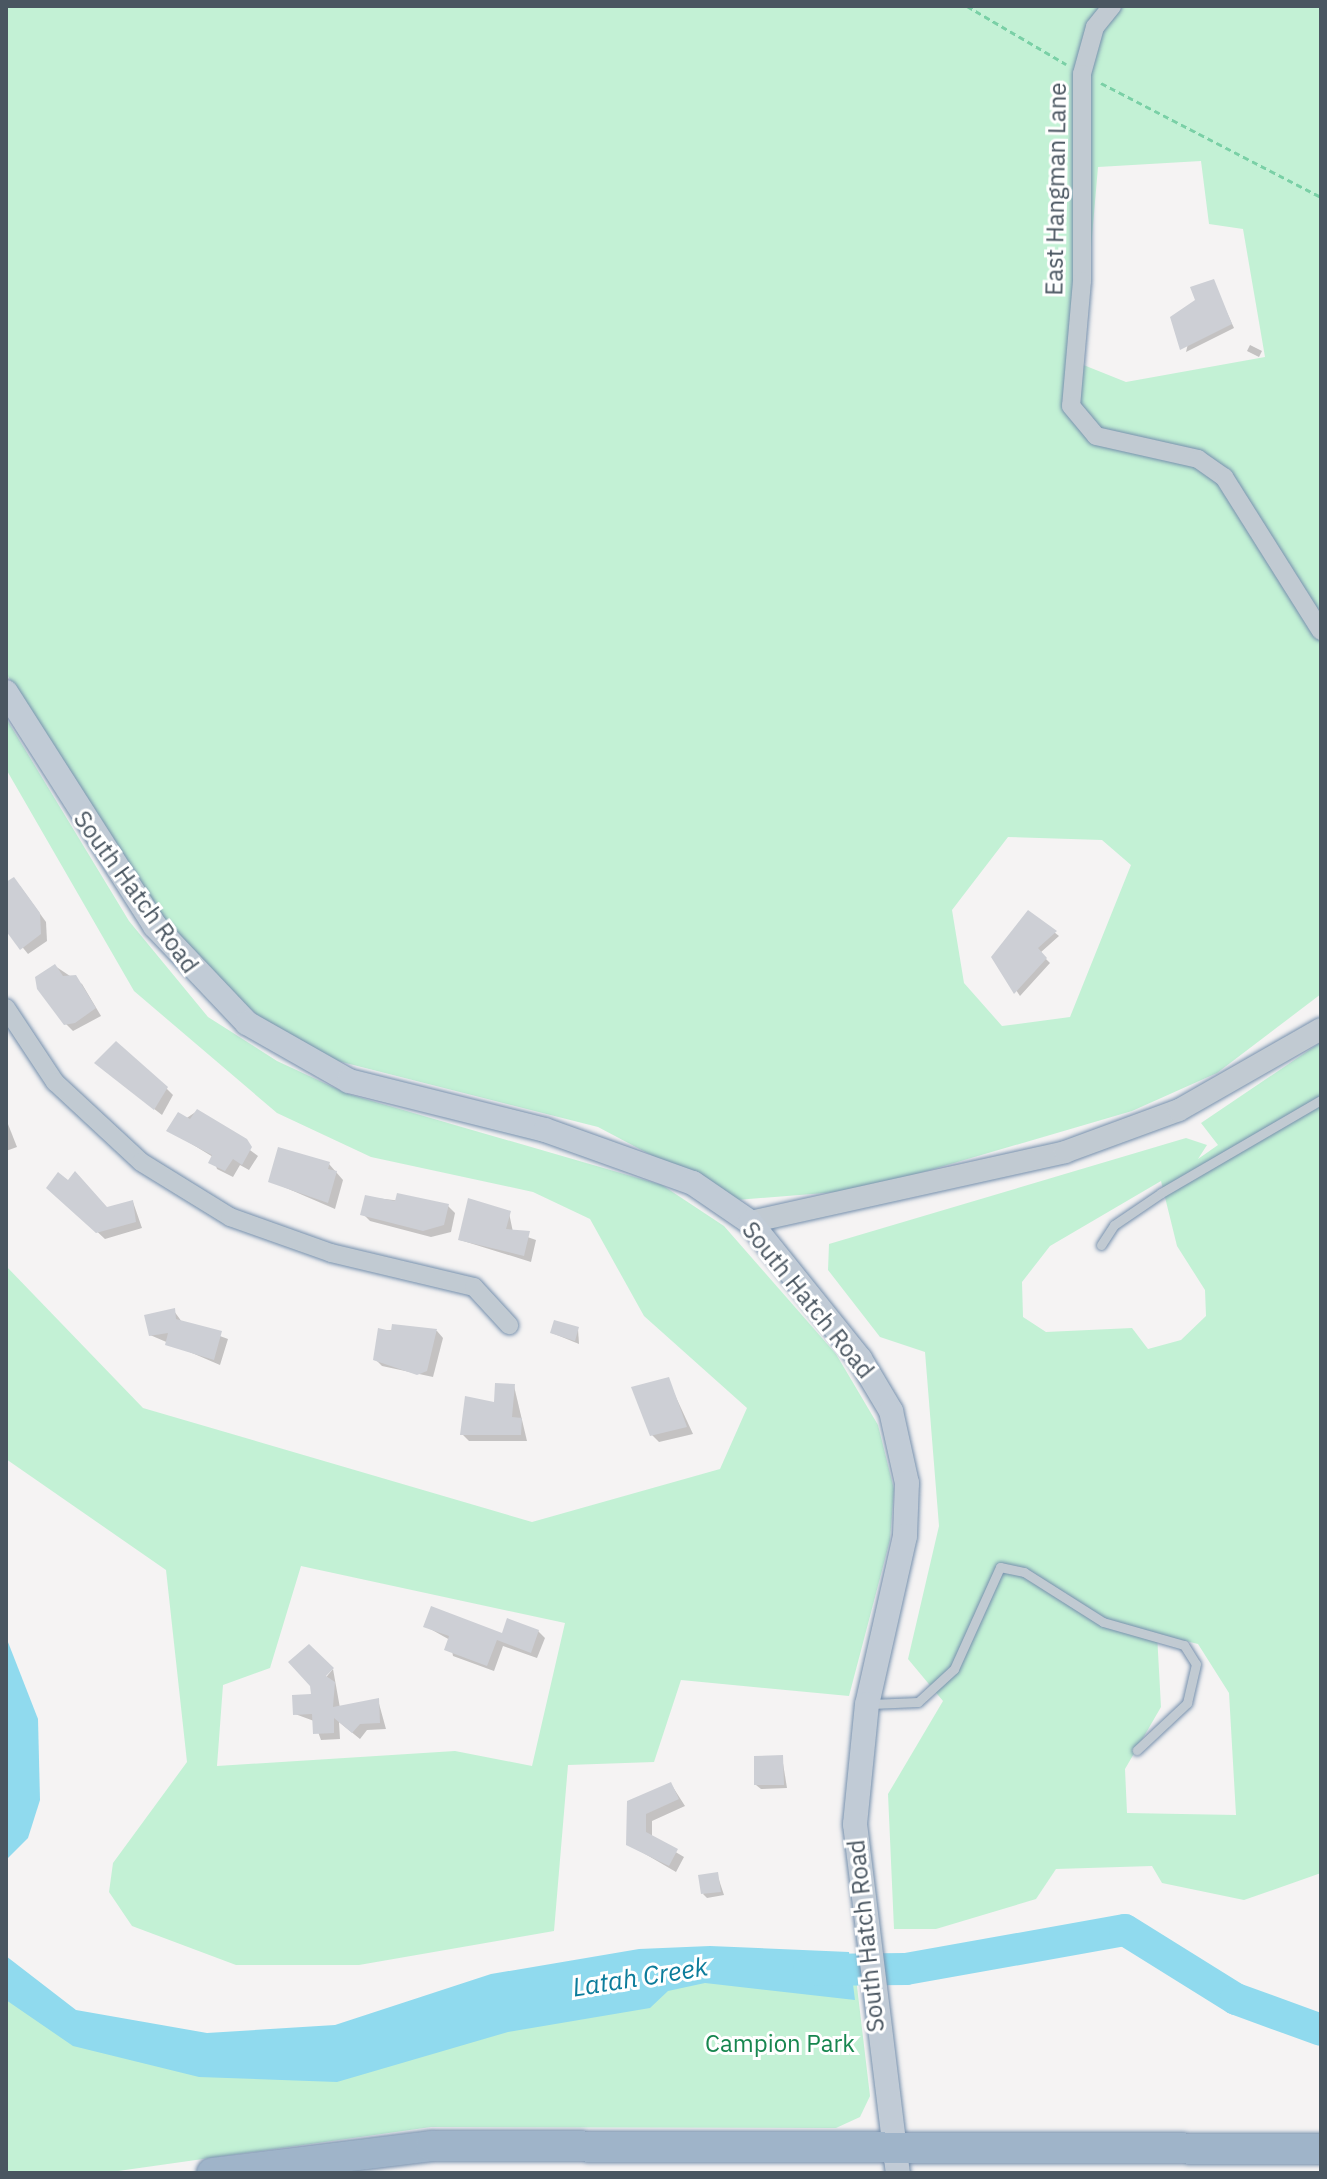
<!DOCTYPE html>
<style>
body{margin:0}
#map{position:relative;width:1327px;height:2179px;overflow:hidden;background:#f5f3f3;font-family:"IBM Plex Sans",sans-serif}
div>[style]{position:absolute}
.green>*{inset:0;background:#c3f1d5}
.water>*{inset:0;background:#90daee}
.shadow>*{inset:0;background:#0003}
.river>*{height:32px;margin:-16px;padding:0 16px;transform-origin:16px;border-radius:16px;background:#90daee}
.building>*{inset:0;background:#cdcfd5}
.path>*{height:3px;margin-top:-1.5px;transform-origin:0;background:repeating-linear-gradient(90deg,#7ad0a6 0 6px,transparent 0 10px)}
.roads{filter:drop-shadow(0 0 2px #7690ad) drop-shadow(0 0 2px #7690ad)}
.service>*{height:9px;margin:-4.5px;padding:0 4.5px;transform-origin:4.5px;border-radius:4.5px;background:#c1cad2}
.minor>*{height:18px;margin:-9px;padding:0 9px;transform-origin:9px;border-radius:9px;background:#c1cad2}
.tertiary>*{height:22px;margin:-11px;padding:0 11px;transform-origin:11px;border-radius:11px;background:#c1cad2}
.secondary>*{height:24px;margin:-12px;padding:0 12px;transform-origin:12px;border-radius:12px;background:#c1cbd6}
.trunk>*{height:30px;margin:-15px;padding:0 15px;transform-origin:15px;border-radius:15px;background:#9fb4c9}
span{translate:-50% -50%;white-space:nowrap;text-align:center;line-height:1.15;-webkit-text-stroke:6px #fff;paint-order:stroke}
.street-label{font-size:24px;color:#4a5661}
.park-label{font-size:24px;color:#17864f}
.water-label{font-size:26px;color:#0c7c9b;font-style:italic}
.frame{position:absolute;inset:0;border:8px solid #4a5661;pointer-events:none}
</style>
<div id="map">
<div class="green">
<div style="clip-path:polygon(evenodd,6px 6px,1321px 6px,1321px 994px,1217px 1073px,1132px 1111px,862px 1190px,736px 1200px,598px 1127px,326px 1058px,261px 1018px,203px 968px,134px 883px,6px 673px,6px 6px,1201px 161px,1209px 224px,1243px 229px,1265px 357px,1126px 382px,1081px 364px,1098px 167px,1201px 161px,6px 6px,1008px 837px,1102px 840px,1131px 865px,1070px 1017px,1002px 1026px,964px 983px,952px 910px,1008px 837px)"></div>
<div style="clip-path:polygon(evenodd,6px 718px,129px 921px,208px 1017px,277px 1061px,348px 1094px,662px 1185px,724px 1226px,836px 1354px,878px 1425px,894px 1489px,890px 1540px,849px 1696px,681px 1680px,654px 1762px,568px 1765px,554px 1931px,359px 1965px,236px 1965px,132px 1926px,109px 1892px,113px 1863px,187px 1762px,166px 1570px,6px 1459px,6px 1266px,143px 1408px,532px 1522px,720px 1469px,747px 1408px,644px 1316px,590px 1219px,533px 1192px,371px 1157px,277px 1113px,134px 991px,6px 769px,6px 718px,301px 1566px,565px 1623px,532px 1766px,455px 1751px,217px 1766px,223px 1685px,270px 1668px,301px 1566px)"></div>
<div style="clip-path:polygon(evenodd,1321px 1042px,1321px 1873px,1244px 1900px,1162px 1883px,1152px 1866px,1056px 1869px,1036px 1899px,936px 1929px,894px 1929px,888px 1794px,943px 1701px,908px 1659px,939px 1526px,925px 1352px,880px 1337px,828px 1270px,829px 1244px,1186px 1138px,1207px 1145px,1198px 1159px,1218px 1145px,1201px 1123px,1321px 1042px,1161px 1181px,1177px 1246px,1205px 1290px,1206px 1316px,1181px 1340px,1148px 1349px,1132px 1328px,1046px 1332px,1023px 1317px,1022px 1282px,1050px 1246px,1161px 1181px,1321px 1042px,1157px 1634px,1198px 1644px,1229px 1693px,1236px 1815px,1127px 1813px,1125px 1769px,1161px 1707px,1157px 1634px)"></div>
<div style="clip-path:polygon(854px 1961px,870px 2096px,860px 2117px,836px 2128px,431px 2127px,104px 2173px,6px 2173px,6px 1974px,71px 2023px,204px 2053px,700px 1963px)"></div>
</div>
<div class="water">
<div style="clip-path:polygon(6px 1637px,38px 1719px,40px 1800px,28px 1838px,6px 1860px)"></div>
<div style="clip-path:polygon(710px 1946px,849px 1952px,855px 2000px,705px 1983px,668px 1991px,650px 2008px,508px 2032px,337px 2082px,199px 2077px,73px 2046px,6px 2000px,6px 1956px,76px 2010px,207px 2033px,335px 2025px,491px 1974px,639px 1949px)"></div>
</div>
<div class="shadow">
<div style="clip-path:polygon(1213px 282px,1234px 328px,1186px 352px,1198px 301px)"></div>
<div style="clip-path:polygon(1250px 345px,1262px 351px,1259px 357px,1247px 351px)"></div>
<div style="clip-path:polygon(6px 886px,20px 886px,46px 922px,47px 941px,28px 954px,6px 927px)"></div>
<div style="clip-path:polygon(1029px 912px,1059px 936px,1040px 953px,1050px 963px,1020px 996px,994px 957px)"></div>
<div style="clip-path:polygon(55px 966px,82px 984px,101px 1016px,73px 1031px,66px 1024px)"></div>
<div style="clip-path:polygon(104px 1070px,166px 1088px,173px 1095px,162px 1115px)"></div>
<div style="clip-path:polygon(197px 1111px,258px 1156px,249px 1170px,240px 1165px,233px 1177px,217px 1169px,213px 1157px,169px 1130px)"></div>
<div style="clip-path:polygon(6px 1119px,17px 1147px,6px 1151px)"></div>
<div style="clip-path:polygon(329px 1164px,343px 1180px,335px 1209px,270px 1181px)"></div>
<div style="clip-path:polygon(49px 1187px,107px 1209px,133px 1202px,142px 1228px,105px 1239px)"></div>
<div style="clip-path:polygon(366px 1197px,448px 1206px,455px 1213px,451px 1232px,431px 1237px,370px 1221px,363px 1214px)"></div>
<div style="clip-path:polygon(509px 1213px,513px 1232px,536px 1240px,531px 1262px,460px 1240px)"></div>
<div style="clip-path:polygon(174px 1311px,182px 1322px,228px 1339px,220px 1365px,150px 1335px)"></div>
<div style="clip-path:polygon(578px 1329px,579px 1344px,552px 1333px)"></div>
<div style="clip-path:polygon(380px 1330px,437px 1331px,443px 1338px,433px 1377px,382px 1366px,375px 1359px)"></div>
<div style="clip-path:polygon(668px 1380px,693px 1434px,659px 1442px,652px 1435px)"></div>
<div style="clip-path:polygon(514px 1386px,527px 1441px,469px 1441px,462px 1434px)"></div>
<div style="clip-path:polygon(425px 1626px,503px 1635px,538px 1631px,545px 1638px,537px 1658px,503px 1646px,494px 1671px,453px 1656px,450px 1640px)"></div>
<div style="clip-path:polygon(333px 1669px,340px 1708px,378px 1700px,386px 1729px,367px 1730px,360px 1739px,339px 1722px,340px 1739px,321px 1740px,314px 1721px,295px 1714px)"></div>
<div style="clip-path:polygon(782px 1757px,787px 1788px,761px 1789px,756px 1785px)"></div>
<div style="clip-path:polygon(671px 1784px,685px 1806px,652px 1821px,652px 1838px,684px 1857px,676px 1872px,628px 1844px,629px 1802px)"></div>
<div style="clip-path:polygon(717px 1874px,724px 1895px,707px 1898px,703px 1894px)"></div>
</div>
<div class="river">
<div style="left:809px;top:1970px;width:97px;rotate:-0.6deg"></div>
<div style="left:906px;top:1969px;width:222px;rotate:-10.1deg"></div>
<div style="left:1125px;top:1930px;width:131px;rotate:31.9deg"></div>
<div style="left:1236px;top:1999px;width:90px;rotate:20deg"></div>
</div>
<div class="building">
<div style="clip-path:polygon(1214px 279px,1232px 324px,1180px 350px,1170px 317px,1195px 300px,1190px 287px)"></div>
<div style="clip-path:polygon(14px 877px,40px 913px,41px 934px,20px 950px,6px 931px,6px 882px)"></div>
<div style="clip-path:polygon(1028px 910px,1057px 931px,1038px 948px,1047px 958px,1014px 994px,991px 957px)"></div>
<div style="clip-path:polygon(55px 964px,63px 976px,76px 975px,96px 1008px,75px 1023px,64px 1025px,37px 989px,35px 977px)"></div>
<div style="clip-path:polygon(116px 1041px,168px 1087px,154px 1110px,94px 1063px)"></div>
<div style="clip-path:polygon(197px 1109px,247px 1139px,252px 1147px,242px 1165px,233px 1159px,225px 1171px,208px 1163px,212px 1155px,166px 1131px,178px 1112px,190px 1119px)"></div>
<div style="clip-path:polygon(278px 1147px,330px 1162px,328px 1169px,337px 1171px,328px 1203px,268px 1182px)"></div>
<div style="clip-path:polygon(75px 1171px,107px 1207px,133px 1200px,136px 1222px,96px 1233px,46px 1188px,58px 1172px,68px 1180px)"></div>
<div style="clip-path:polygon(397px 1193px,449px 1204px,444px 1225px,423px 1231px,360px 1215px,365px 1195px,395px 1201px)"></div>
<div style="clip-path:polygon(468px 1198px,511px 1211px,506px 1229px,530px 1231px,524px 1256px,458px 1240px)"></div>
<div style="clip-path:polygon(175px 1308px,176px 1319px,222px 1331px,214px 1360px,165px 1345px,168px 1333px,149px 1336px,144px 1315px)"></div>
<div style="clip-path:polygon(554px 1320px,579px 1327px,575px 1341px,550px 1333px)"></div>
<div style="clip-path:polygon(392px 1324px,437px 1329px,427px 1371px,417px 1375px,373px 1360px,378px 1328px,391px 1331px)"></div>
<div style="clip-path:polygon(669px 1377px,687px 1427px,650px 1436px,631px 1387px)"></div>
<div style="clip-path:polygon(495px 1383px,515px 1384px,512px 1417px,522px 1418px,521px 1435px,460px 1435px,465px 1396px,494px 1402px)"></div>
<div style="clip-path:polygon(431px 1606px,502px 1633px,507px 1618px,539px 1630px,531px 1653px,497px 1640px,487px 1666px,444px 1650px,449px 1636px,423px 1627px)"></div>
<div style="clip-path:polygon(309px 1644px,334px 1668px,326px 1676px,335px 1682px,333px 1707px,379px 1698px,380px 1723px,360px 1724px,352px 1733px,334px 1718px,334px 1733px,313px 1734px,312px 1714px,293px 1715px,292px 1695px,311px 1694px,310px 1686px,288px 1662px)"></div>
<div style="clip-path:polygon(783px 1755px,784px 1785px,754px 1785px,754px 1756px)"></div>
<div style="clip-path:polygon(671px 1782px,679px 1799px,646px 1814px,646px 1832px,678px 1849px,669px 1866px,626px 1845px,627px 1801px)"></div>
<div style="clip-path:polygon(718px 1872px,721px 1892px,701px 1894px,698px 1875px)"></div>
</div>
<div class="path">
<div style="left:967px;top:6px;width:115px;rotate:30.4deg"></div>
<div style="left:1101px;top:83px;width:248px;rotate:27.4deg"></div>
</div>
<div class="roads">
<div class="service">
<div style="left:1101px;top:1245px;width:24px;rotate:-57deg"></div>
<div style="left:1114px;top:1225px;width:57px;rotate:-34.2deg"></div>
<div style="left:1161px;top:1193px;width:185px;rotate:-30.2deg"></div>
<div style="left:871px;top:1704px;width:47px;rotate:-2.4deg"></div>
<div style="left:918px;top:1702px;width:49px;rotate:-42.5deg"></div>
<div style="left:954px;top:1669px;width:112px;rotate:-65.7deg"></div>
<div style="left:1000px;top:1567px;width:25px;rotate:12deg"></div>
<div style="left:1024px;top:1572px;width:93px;rotate:32.3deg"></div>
<div style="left:1103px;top:1622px;width:84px;rotate:15.9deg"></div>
<div style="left:1184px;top:1645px;width:22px;rotate:58deg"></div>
<div style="left:1196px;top:1664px;width:40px;rotate:103deg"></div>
<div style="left:1187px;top:1703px;width:69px;rotate:136.8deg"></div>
</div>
<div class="minor">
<div style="left:1112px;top:6px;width:27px;rotate:129deg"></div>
<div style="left:1095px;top:27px;width:49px;rotate:105.5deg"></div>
<div style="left:1082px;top:74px;width:207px;rotate:90deg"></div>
<div style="left:1082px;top:281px;width:125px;rotate:95deg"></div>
<div style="left:1071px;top:406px;width:39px;rotate:50deg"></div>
<div style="left:1096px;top:436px;width:105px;rotate:12.7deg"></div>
<div style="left:1198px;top:459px;width:32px;rotate:35deg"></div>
<div style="left:1224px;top:477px;width:182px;rotate:57.8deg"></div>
<div style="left:6px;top:1008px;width:89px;rotate:56.5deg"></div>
<div style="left:55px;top:1082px;width:117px;rotate:42.9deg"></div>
<div style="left:141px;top:1162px;width:105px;rotate:31.7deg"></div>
<div style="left:230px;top:1217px;width:107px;rotate:19.6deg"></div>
<div style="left:331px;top:1253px;width:147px;rotate:13.4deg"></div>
<div style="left:474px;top:1287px;width:52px;rotate:47.4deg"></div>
</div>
<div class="tertiary">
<div style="left:750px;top:1222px;width:323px;rotate:-12.5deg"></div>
<div style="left:1065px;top:1152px;width:121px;rotate:-20.2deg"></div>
<div style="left:1179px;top:1110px;width:163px;rotate:-29.7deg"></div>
</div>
<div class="secondary">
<div style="left:6px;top:692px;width:277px;rotate:57.5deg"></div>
<div style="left:155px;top:926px;width:134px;rotate:46.5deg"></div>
<div style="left:247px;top:1023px;width:117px;rotate:29.6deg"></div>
<div style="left:349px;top:1081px;width:202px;rotate:14deg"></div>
<div style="left:545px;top:1130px;width:157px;rotate:19.7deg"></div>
<div style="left:693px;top:1183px;width:69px;rotate:34.4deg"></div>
<div style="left:750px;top:1222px;width:176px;rotate:51.2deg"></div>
<div style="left:860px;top:1359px;width:61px;rotate:59.2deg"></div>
<div style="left:891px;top:1411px;width:74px;rotate:77.5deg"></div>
<div style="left:907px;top:1483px;width:53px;rotate:92.2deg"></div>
<div style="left:905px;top:1536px;width:172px;rotate:102.7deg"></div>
<div style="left:867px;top:1704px;width:121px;rotate:95.7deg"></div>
<div style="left:855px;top:1824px;width:352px;rotate:83deg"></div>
</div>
<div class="trunk">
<div style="left:212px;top:2173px;width:221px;rotate:-7deg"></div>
<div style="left:431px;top:2146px;width:890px;rotate:0.19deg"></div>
</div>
</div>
<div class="street-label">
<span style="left:1056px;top:189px;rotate:-89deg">East Hangman Lane</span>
<span style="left:136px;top:892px;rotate:54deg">South Hatch Road</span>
<span style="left:808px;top:1300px;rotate:51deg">South Hatch Road</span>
<span style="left:866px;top:1936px;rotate:-96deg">South Hatch Road</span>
</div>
<div class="park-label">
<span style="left:780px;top:2044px">Campion Park</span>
</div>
<div class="water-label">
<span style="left:640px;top:1977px;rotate:-9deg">Latah Creek</span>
</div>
<div class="frame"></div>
</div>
